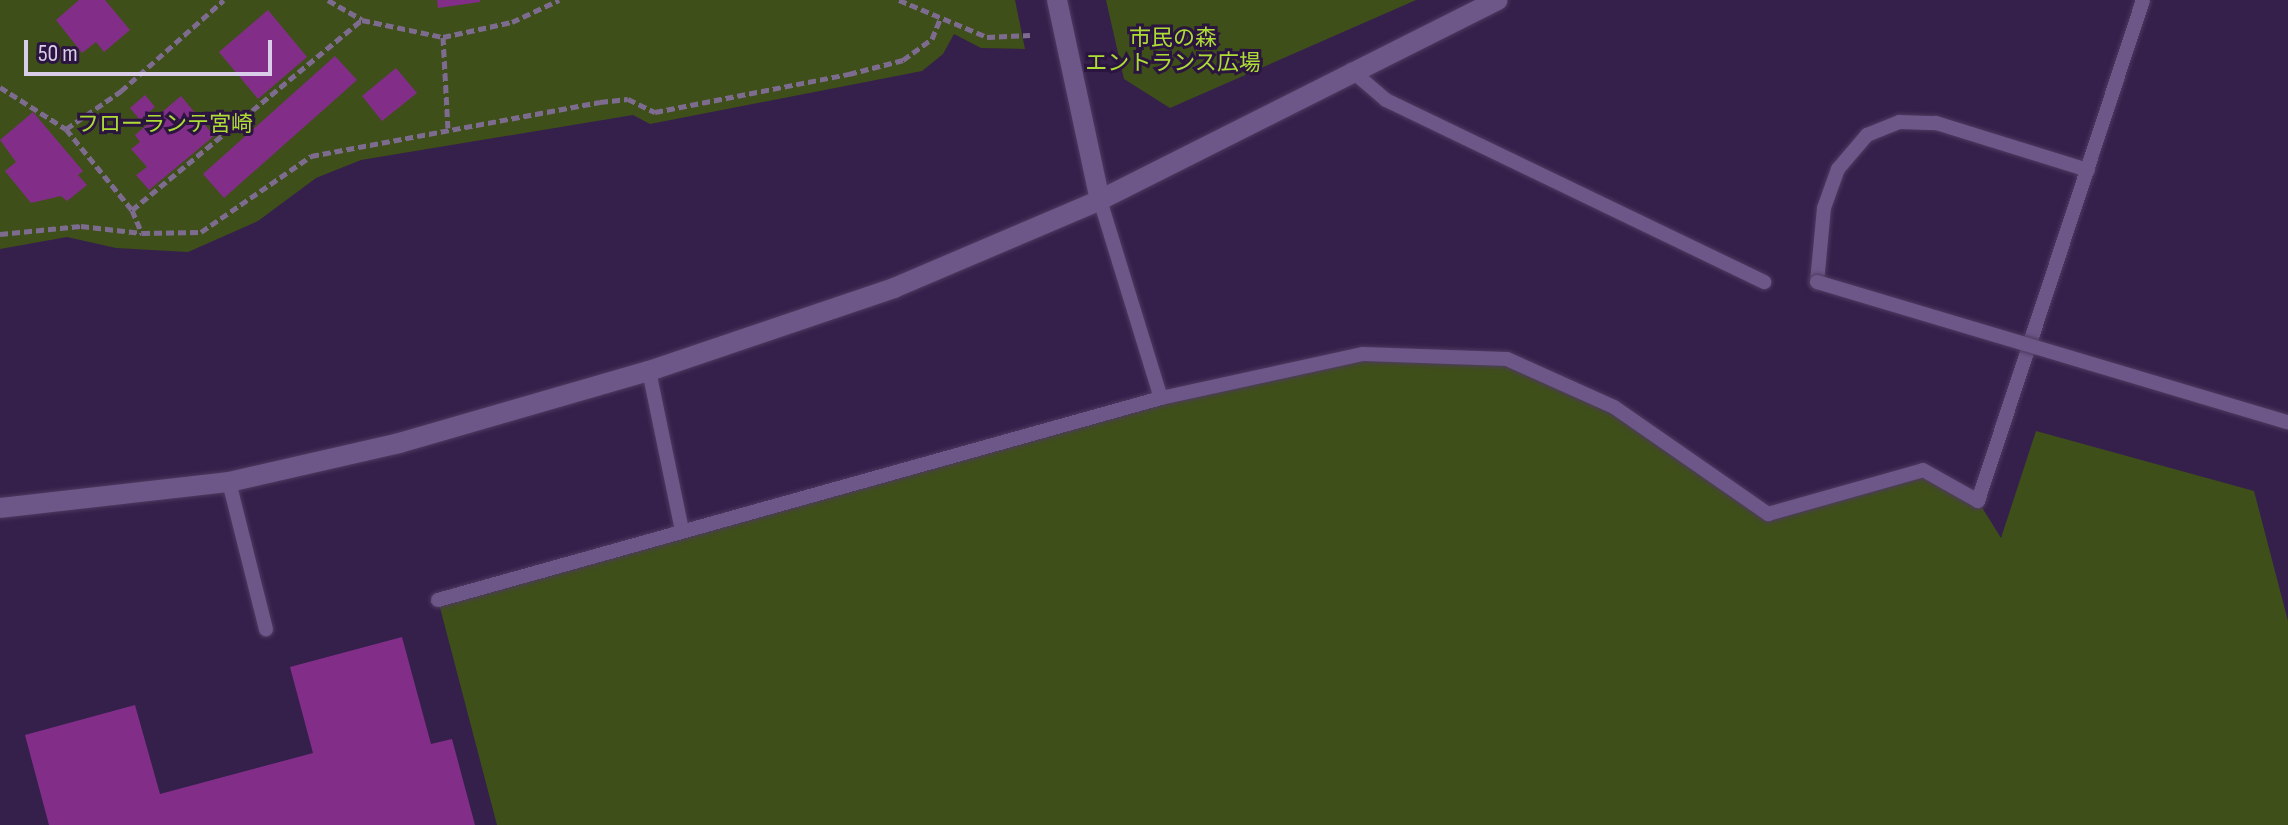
<!DOCTYPE html>
<meta charset="utf-8">
<style>
body{margin:0}
#map{position:relative;width:2288px;height:825px;overflow:hidden;background:#35204b;font-family:"Sofia Sans Condensed","Noto Sans JP",sans-serif}
div>[style]{position:absolute}
.green>*{inset:0;background:#3f4f1a}
.building>*{inset:0;background:#822e89}
.path>*{height:5px;margin-top:-2.5px;transform-origin:0;background:repeating-linear-gradient(90deg,#7d6c90 0 8px,transparent 0 12px)}
.roads{filter:drop-shadow(0 0 2px #4e3a60) drop-shadow(0 0 2px #4e3a60)}
.service>*{height:14px;margin:-7px;padding:0 7px;transform-origin:7px;border-radius:7px;background:#6d5788}
.minor>*{height:20px;margin:-10px;padding:0 10px;transform-origin:10px;border-radius:10px;background:#6d5788}
.tertiary>*{height:20px;margin:-10px;padding:0 10px;transform-origin:10px;border-radius:10px;background:#6d5788}
.bridges{filter:drop-shadow(0 0 2px #4e3a60) drop-shadow(0 0 2px #4e3a60)}
.service-bridge>*{height:14px;margin:-7px;padding:0 7px;transform-origin:7px;border-radius:7px;background:#6d5788}
span{translate:-50% -50%;white-space:nowrap;text-align:center;line-height:1.15;-webkit-text-stroke:6px #2b1540;paint-order:stroke}
.park-label{font-size:22px;color:#addd35}
.scale{position:absolute;left:24px;top:40px;width:248px;height:36px;box-sizing:border-box;border:4px solid #d9cde9;border-top:0;padding-left:10px;font-size:24px;line-height:28px;white-space:nowrap;color:#d9cde9;-webkit-text-stroke:6px #2b1540;paint-order:stroke}
</style>
<div id="map">
<div class="green">
<div style="clip-path:polygon(0 0,1015px 0,1025px 49px,981px 48px,954px 34px,943px 54px,922px 71px,650px 124px,633px 115px,361px 160px,316px 178px,258px 221px,188px 252px,116px 248px,67px 237px,0 249px)"></div>
<div style="clip-path:polygon(1106px 0,1416px 0,1170px 108px,1124px 79px)"></div>
<div style="clip-path:polygon(1363px 354px,1507px 359px,1614px 407px,1768px 514px,1923px 470px,1978px 501px,2001px 538px,2036px 431px,2254px 491px,2288px 621px,2288px 825px,497px 825px,438px 600px,1161px 398px)"></div>
</div>
<div class="building">
<div style="clip-path:polygon(79px 0,105px 0,130px 30px,104px 52px,96px 42px,82px 53px,56px 20px)"></div>
<div style="clip-path:polygon(437px 0,480px 0,480px 2px,438px 8px)"></div>
<div style="clip-path:polygon(268px 10px,307px 57px,258px 99px,219px 52px)"></div>
<div style="clip-path:polygon(335px 56px,357px 80px,224px 198px,203px 174px)"></div>
<div style="clip-path:polygon(396px 68px,417px 93px,382px 121px,362px 96px)"></div>
<div style="clip-path:polygon(145px 95px,155px 107px,140px 120px,130px 108px)"></div>
<div style="clip-path:polygon(181px 96px,214px 136px,149px 190px,136px 175px,147px 167px,131px 149px,140px 142px,135px 135px)"></div>
<div style="clip-path:polygon(33px 112px,83px 171px,78px 175px,87px 185px,67px 201px,61px 196px,31px 203px,5px 171px,16px 162px,0 140px)"></div>
<div style="clip-path:polygon(402px 637px,431px 744px,452px 739px,475px 825px,49px 825px,25px 735px,135px 705px,160px 794px,313px 753px,290px 667px)"></div>
</div>
<div class="path">
<div style="left:328px;top:0;width:39px;rotate:30deg"></div>
<div style="left:362px;top:20px;width:83px;rotate:11.9deg"></div>
<div style="left:443px;top:37px;width:71px;rotate:-12.3deg"></div>
<div style="left:512px;top:22px;width:52px;rotate:-25.1deg"></div>
<div style="left:899px;top:0;width:95px;rotate:22.8deg"></div>
<div style="left:987px;top:37px;width:43px;rotate:-2.7deg"></div>
<div style="left:443px;top:37px;width:91px;rotate:86.9deg"></div>
<div style="left:0;top:87px;width:78px;rotate:32.5deg"></div>
<div style="left:66px;top:129px;width:67px;rotate:-34.6deg"></div>
<div style="left:121px;top:91px;width:137px;rotate:-41.5deg"></div>
<div style="left:66px;top:129px;width:104px;rotate:50.8deg"></div>
<div style="left:132px;top:210px;width:298px;rotate:-39.6deg"></div>
<div style="left:132px;top:210px;width:25px;rotate:67deg"></div>
<div style="left:0;top:234px;width:81px;rotate:-5.6deg"></div>
<div style="left:81px;top:226px;width:61px;rotate:6.5deg"></div>
<div style="left:142px;top:233px;width:59px;rotate:-1deg"></div>
<div style="left:201px;top:232px;width:134px;rotate:-34.6deg"></div>
<div style="left:311px;top:156px;width:294px;rotate:-10.6deg"></div>
<div style="left:600px;top:102px;width:28px;rotate:-6deg"></div>
<div style="left:628px;top:99px;width:30px;rotate:26deg"></div>
<div style="left:655px;top:112px;width:198px;rotate:-11.1deg"></div>
<div style="left:849px;top:74px;width:56px;rotate:-14.5deg"></div>
<div style="left:903px;top:60px;width:36px;rotate:-36deg"></div>
<div style="left:932px;top:39px;width:24px;rotate:-68deg"></div>
</div>
<div class="roads">
<div class="service">
<div style="left:1351px;top:70px;width:46px;rotate:40.6deg"></div>
<div style="left:1386px;top:100px;width:420px;rotate:25.7deg"></div>
<div style="left:1100px;top:200px;width:207px;rotate:72.9deg"></div>
<div style="left:1817px;top:282px;width:74px;rotate:-84.6deg"></div>
<div style="left:1824px;top:208px;width:41px;rotate:-70.3deg"></div>
<div style="left:1838px;top:169px;width:45px;rotate:-49.5deg"></div>
<div style="left:1867px;top:135px;width:35px;rotate:-22deg"></div>
<div style="left:1899px;top:122px;width:37px;rotate:2deg"></div>
<div style="left:1936px;top:123px;width:159px;rotate:17.2deg"></div>
<div style="left:649px;top:371px;width:162px;rotate:78.3deg"></div>
<div style="left:229px;top:482px;width:152px;rotate:75.9deg"></div>
<div style="left:438px;top:600px;width:751px;rotate:-15.61deg"></div>
<div style="left:1161px;top:398px;width:207px;rotate:-12.3deg"></div>
<div style="left:1363px;top:354px;width:144px;rotate:2deg"></div>
<div style="left:1507px;top:359px;width:117px;rotate:24.2deg"></div>
<div style="left:1614px;top:407px;width:188px;rotate:34.8deg"></div>
<div style="left:1768px;top:514px;width:161px;rotate:-15.8deg"></div>
<div style="left:1923px;top:470px;width:63px;rotate:29.4deg"></div>
<div style="left:1978px;top:501px;width:527px;rotate:-71.77deg"></div>
</div>
<div class="minor">
<div style="left:0;top:508px;width:230px;rotate:-6.5deg"></div>
<div style="left:229px;top:482px;width:174px;rotate:-12.9deg"></div>
<div style="left:399px;top:443px;width:260px;rotate:-16.1deg"></div>
<div style="left:649px;top:371px;width:259px;rotate:-18.7deg"></div>
<div style="left:894px;top:288px;width:224px;rotate:-23.1deg"></div>
<div style="left:1100px;top:200px;width:445px;rotate:-26.7deg"></div>
</div>
<div class="tertiary">
<div style="left:1057px;top:0;width:205px;rotate:77.9deg"></div>
</div>
</div>
<div class="bridges">
<div class="service-bridge">
<div style="left:1817px;top:282px;width:491px;rotate:16.6deg"></div>
</div>
</div>
<div class="park-label">
<span style="left:1173px;top:51px">市民の森<br>エントランス広場</span>
<span style="left:165px;top:125px">フローランテ宮崎</span>
</div>
<div class="scale">50 m</div>
</div>
